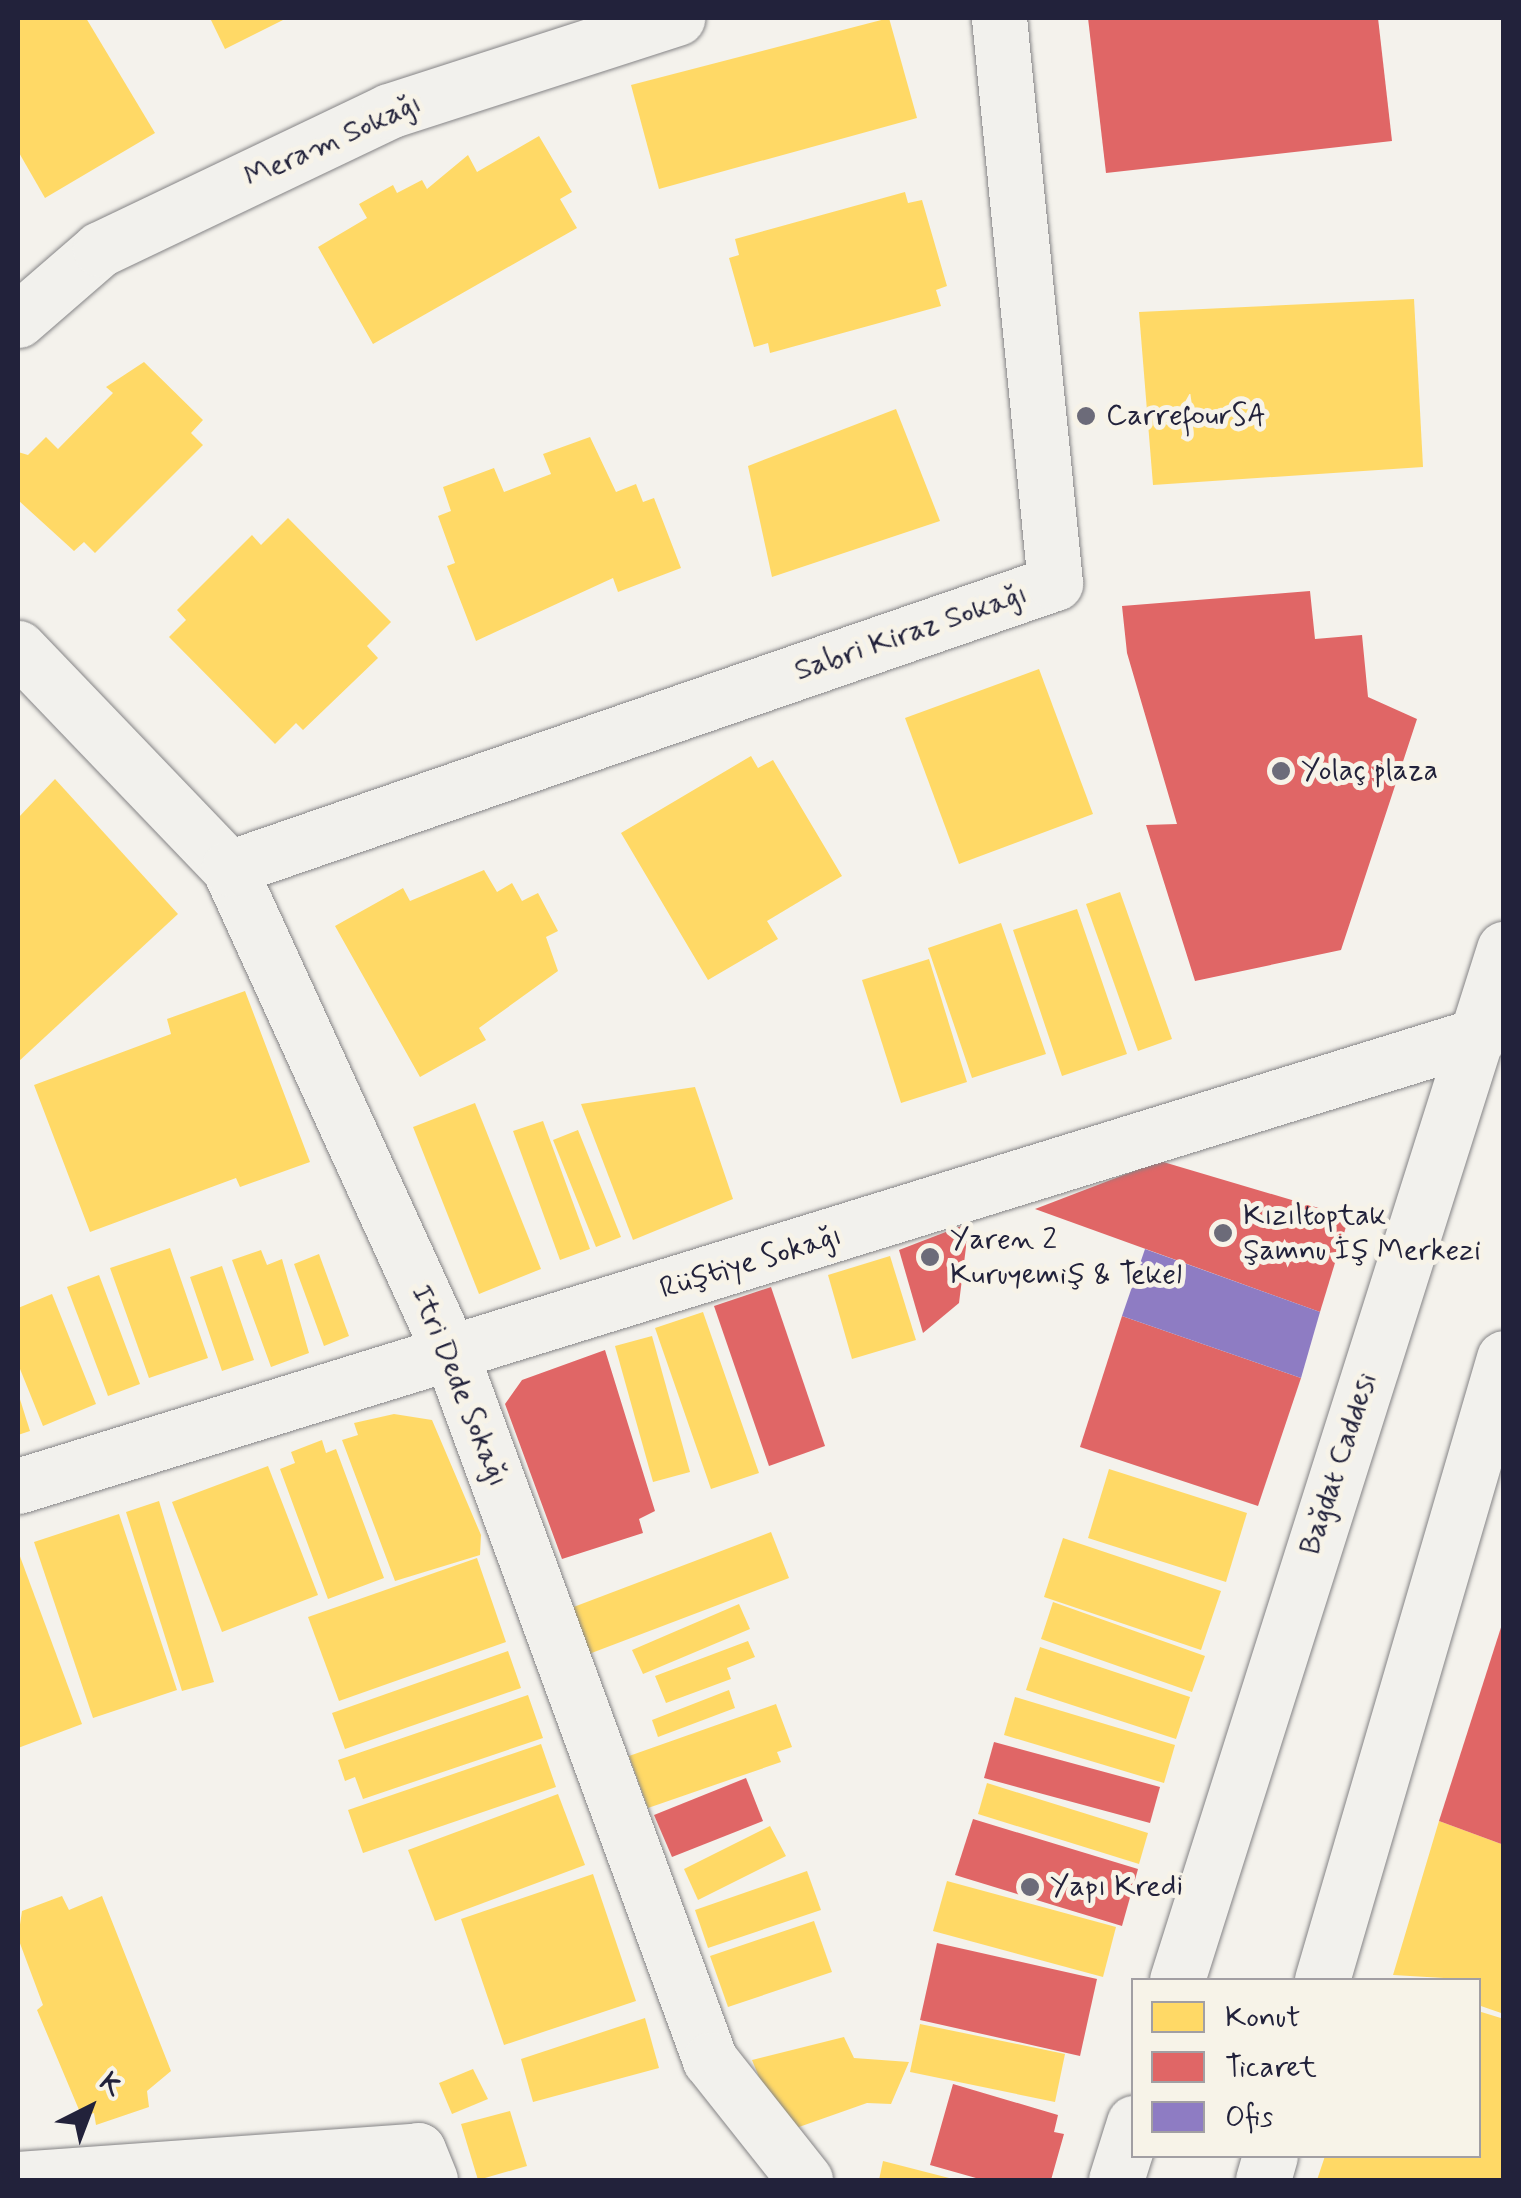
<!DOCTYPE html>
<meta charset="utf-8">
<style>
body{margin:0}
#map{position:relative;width:1521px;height:2198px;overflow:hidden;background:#f4f2ec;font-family:Mynerve,sans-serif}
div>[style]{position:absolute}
.homes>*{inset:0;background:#ffd966}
.shops>*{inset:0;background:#e06666}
.offices>*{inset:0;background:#8e7cc3}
.roads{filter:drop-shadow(0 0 2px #858486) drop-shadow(0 0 2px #858486)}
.minor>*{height:55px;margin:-27.5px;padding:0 27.5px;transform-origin:27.5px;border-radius:27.5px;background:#f2f1ed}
.primary>*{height:55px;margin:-27.5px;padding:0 27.5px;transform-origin:27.5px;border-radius:27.5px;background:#f2f1ed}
.dots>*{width:28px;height:28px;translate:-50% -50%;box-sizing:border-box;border:5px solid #f7f3e8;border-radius:50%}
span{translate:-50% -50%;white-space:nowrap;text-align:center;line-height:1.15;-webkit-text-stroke:10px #f7f3e8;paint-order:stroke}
.street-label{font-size:30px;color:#22223b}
.poi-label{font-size:30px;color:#22223b}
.left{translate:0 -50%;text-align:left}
.frame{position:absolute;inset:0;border:20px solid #22223b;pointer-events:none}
.legend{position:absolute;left:1131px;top:1978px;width:350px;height:180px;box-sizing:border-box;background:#f7f3e8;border:2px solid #a29fa3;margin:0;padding:12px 18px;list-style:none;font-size:30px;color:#22223b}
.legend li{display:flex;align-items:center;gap:20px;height:50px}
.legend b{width:50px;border:2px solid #a29fa3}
.north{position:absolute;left:40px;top:2058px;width:100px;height:100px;-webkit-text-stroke:8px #f7f3e8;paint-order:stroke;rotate:42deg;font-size:28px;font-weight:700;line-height:40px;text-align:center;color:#22223b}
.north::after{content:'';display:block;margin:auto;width:35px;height:45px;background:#22223b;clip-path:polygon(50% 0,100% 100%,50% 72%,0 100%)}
</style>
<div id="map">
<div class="homes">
<div style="clip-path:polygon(18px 18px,86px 18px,155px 133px,45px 198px,18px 151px)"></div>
<div style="clip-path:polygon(210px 18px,287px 18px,225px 49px)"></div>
<div style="clip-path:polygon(889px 18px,917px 118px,659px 189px,631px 85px)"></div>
<div style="clip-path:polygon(539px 136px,572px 192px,560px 199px,577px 228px,373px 344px,318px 247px,367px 218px,359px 204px,393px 185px,397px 193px,422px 180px,427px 189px,468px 155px,477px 172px)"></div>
<div style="clip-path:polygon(905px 192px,908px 203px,922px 200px,947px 286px,936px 290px,941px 306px,770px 353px,768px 343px,754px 347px,729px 258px,739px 255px,735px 239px)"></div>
<div style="clip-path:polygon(1414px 299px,1423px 467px,1153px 485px,1139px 312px)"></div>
<div style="clip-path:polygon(144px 362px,203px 420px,191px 433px,203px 445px,95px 553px,84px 542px,74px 551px,18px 500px,18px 452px,28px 455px,46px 437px,58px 449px,113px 393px,106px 387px)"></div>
<div style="clip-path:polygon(896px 409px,940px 521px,772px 577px,748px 466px)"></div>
<div style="clip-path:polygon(590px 437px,616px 492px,636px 484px,643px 502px,654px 498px,681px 568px,618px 592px,613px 578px,476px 641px,447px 566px,455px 563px,438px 516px,451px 511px,443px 487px,494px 468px,504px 492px,551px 474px,543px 454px)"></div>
<div style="clip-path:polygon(288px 518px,391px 622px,367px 646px,378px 658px,303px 730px,296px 723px,275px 744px,169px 637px,186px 620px,177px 610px,252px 535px,261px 545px)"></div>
<div style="clip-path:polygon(1039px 669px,1093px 814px,959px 864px,905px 718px)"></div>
<div style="clip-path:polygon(751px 756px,758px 768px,773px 760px,842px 876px,767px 921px,778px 939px,708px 980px,621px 833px)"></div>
<div style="clip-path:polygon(55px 779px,178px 914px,18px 1062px,18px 818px)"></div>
<div style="clip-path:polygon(484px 870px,497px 892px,512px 883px,522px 901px,538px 893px,558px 931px,546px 937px,558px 971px,479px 1028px,486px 1040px,420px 1077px,335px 926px,403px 888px,410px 901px)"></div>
<div style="clip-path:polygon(1120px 892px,1172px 1039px,1138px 1051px,1086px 904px)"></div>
<div style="clip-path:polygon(1077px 909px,1127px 1054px,1062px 1076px,1013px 930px)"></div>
<div style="clip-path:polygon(1001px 923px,1046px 1054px,972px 1078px,928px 948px)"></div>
<div style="clip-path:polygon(929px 959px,967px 1082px,901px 1103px,862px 980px)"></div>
<div style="clip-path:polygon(245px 991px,310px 1162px,240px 1187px,236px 1178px,90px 1232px,34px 1085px,171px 1034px,167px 1019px)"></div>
<div style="clip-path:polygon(695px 1087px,733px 1199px,633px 1240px,581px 1104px)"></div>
<div style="clip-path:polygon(475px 1103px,541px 1269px,479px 1294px,413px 1127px)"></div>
<div style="clip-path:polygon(543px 1121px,590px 1249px,560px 1260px,513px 1131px)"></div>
<div style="clip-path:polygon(578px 1130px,621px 1237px,596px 1247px,553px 1140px)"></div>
<div style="clip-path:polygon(170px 1248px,208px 1358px,149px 1378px,110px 1268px)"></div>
<div style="clip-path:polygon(261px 1250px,267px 1265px,282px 1259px,309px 1353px,271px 1367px,232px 1260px)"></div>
<div style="clip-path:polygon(319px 1254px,349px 1336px,324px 1346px,294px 1264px)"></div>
<div style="clip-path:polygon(890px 1256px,916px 1340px,852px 1359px,828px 1275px)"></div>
<div style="clip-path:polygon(222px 1266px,254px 1360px,222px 1371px,190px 1277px)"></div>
<div style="clip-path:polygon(99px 1275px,140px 1384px,108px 1396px,67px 1287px)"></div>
<div style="clip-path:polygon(52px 1294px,96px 1404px,43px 1426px,18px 1364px,18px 1308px)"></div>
<div style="clip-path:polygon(703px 1312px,759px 1473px,711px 1489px,655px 1328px)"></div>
<div style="clip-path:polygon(652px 1336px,690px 1472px,653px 1482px,615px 1346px)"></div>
<div style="clip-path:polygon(18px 1393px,30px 1431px,18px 1435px)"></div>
<div style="clip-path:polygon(394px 1414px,432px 1420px,481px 1535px,480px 1555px,395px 1581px,342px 1440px,358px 1435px,354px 1423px)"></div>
<div style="clip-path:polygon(322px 1440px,326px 1453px,336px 1449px,384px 1578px,328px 1599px,280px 1469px,295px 1463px,291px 1452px)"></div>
<div style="clip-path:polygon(268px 1466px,318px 1595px,222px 1632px,172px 1502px)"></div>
<div style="clip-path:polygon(1109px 1469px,1247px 1513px,1226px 1582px,1088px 1538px)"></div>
<div style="clip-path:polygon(159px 1501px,214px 1682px,182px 1691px,126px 1512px)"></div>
<div style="clip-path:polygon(119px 1514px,177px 1690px,93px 1718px,34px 1542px)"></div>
<div style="clip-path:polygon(771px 1532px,789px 1578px,581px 1657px,563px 1611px)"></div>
<div style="clip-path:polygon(1063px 1538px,1221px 1591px,1201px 1650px,1044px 1597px)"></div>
<div style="clip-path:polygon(18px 1551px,82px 1724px,18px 1748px)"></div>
<div style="clip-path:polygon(477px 1558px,506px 1642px,339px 1701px,308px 1617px)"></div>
<div style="clip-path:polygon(1053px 1602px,1205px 1656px,1192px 1692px,1041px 1639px)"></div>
<div style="clip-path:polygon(739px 1604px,750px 1629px,643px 1674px,632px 1650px)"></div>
<div style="clip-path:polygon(748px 1641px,755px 1657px,727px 1668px,731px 1679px,666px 1703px,655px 1676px)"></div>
<div style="clip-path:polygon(1040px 1647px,1190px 1697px,1176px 1739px,1026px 1690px)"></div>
<div style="clip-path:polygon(508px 1651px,521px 1688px,345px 1749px,332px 1713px)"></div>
<div style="clip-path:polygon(729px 1690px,735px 1708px,658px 1737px,652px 1720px)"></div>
<div style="clip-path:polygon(528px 1695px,543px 1738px,363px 1799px,355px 1777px,345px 1781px,338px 1760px)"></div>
<div style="clip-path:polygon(1015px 1697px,1175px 1745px,1164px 1783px,1004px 1735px)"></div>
<div style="clip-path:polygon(776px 1704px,792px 1747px,777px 1752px,781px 1762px,648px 1808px,629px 1756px)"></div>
<div style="clip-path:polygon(541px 1744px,556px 1787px,363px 1853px,348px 1810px)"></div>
<div style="clip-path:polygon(987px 1783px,1148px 1833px,1139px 1864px,978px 1814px)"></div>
<div style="clip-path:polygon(558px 1794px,585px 1865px,435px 1921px,408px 1850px)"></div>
<div style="clip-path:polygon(1439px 1821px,1504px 1845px,1504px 2014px,1478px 2005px,1478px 1980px,1393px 1975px)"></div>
<div style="clip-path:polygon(770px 1826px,786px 1856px,698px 1900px,684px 1869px)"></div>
<div style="clip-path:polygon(807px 1871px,821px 1910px,708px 1948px,695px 1910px)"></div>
<div style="clip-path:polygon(593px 1874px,636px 2001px,504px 2045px,461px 1919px)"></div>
<div style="clip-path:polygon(947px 1881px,1116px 1927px,1103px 1977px,933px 1931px)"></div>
<div style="clip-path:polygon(62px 1896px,69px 1910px,102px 1896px,171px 2071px,147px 2091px,149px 2107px,96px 2125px,94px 2113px,82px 2117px,37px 2010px,43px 2005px,18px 1938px,22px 1911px)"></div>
<div style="clip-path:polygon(814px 1921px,832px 1972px,728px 2007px,710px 1956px)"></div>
<div style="clip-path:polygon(1478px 2011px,1504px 2019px,1504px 2180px,1317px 2180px,1325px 2156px,1478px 2156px)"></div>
<div style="clip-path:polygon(645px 2018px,659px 2068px,533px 2102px,521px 2059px)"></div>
<div style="clip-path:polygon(920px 2024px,1065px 2054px,1055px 2102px,910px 2072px)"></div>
<div style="clip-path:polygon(844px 2037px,854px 2058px,909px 2062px,891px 2104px,867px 2103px,782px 2133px,752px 2060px)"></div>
<div style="clip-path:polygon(473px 2069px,488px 2099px,452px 2114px,439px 2083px)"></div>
<div style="clip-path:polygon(510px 2111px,527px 2166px,478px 2180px,461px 2124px)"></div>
<div style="clip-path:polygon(883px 2161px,953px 2179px,953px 2180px,879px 2180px)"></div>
</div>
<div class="shops">
<div style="clip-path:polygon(1088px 18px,1378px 18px,1392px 141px,1106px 173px)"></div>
<div style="clip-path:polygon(1310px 591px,1315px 639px,1362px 635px,1368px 697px,1417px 719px,1341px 950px,1195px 981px,1146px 825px,1177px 824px,1127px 653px,1122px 606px)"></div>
<div style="clip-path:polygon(1160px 1161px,1349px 1217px,1320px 1312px,1035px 1209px)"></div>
<div style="clip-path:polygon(969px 1223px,959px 1303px,923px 1333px,899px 1250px)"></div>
<div style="clip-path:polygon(771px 1287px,825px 1446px,769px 1466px,714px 1306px)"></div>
<div style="clip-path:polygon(1122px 1316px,1301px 1378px,1258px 1506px,1080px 1447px)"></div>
<div style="clip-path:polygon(605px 1350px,655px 1511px,639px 1519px,643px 1533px,562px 1559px,505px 1404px,522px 1380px)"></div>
<div style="clip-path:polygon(1504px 1618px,1504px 1845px,1439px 1821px)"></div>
<div style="clip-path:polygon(994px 1742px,1160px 1787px,1150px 1823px,984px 1778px)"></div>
<div style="clip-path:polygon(746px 1778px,763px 1821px,672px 1857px,654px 1815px)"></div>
<div style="clip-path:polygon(973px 1819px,1138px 1869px,1122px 1926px,955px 1875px)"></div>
<div style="clip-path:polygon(937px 1943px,1097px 1979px,1080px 2056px,920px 2020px)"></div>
<div style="clip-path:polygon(953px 2084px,1058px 2115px,1054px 2132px,1064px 2134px,1051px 2180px,983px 2180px,930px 2165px)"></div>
</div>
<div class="offices">
<div style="clip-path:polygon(1145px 1249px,1320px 1312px,1301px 1378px,1122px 1316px)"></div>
</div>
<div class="roads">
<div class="minor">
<div style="left:18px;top:320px;width:108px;rotate:-40.9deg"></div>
<div style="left:100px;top:249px;width:320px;rotate:-25.5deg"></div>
<div style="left:389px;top:111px;width:303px;rotate:-17.9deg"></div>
<div style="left:18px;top:648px;width:305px;rotate:46.2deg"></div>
<div style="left:229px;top:868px;width:537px;rotate:65.49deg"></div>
<div style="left:452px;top:1357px;width:749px;rotate:69.85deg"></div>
<div style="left:710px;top:2060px;width:153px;rotate:51.6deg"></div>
<div style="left:229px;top:868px;width:874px;rotate:-19.04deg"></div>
<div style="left:1055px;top:583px;width:568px;rotate:-95.66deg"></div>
<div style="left:18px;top:1486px;width:1532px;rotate:-17.16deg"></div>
<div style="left:18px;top:2179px;width:401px;rotate:-4.1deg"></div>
<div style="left:418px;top:2150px;width:32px;rotate:68deg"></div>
</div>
<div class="primary">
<div style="left:1177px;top:1980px;width:1082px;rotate:-72.4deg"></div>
<div style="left:1322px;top:1980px;width:648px;rotate:-73.69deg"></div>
<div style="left:1116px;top:2180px;width:60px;rotate:-72.5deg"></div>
<div style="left:1263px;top:2180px;width:25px;rotate:-74deg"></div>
</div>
</div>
<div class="dots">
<div style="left:1086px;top:416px;background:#6c6b79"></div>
<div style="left:1281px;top:771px;background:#6c6b79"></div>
<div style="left:1223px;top:1233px;background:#6c6b79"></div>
<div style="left:930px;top:1257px;background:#6c6b79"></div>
<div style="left:1030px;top:1887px;background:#6c6b79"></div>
</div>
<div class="street-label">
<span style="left:333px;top:141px;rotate:-24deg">Meram Sokağı</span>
<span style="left:911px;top:633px;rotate:-19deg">Sabri Kiraz Sokağı</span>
<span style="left:751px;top:1263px;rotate:-17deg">Rüştiye Sokağı</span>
<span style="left:459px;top:1386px;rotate:68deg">Itri Dede Sokağı</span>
<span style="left:1339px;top:1464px;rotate:-72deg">Bağdat Caddesi</span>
</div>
<div class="poi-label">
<span class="left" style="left:1106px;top:416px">CarrefourSA</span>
<span class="left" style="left:1301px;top:771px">Yolaç plaza</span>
<span class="left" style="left:1243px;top:1233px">Kızıltoptak<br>Şamnu İş Merkezi</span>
<span class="left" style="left:950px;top:1257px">Yaren 2<br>Kuruyemiş &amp; Tekel</span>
<span class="left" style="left:1050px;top:1887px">Yapı Kredi</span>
</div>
<div class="frame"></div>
<ul class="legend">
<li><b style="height:28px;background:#ffd966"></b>Konut</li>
<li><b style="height:28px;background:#e06666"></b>Ticaret</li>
<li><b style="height:28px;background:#8e7cc3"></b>Ofis</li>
</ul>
<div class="north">K</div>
</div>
